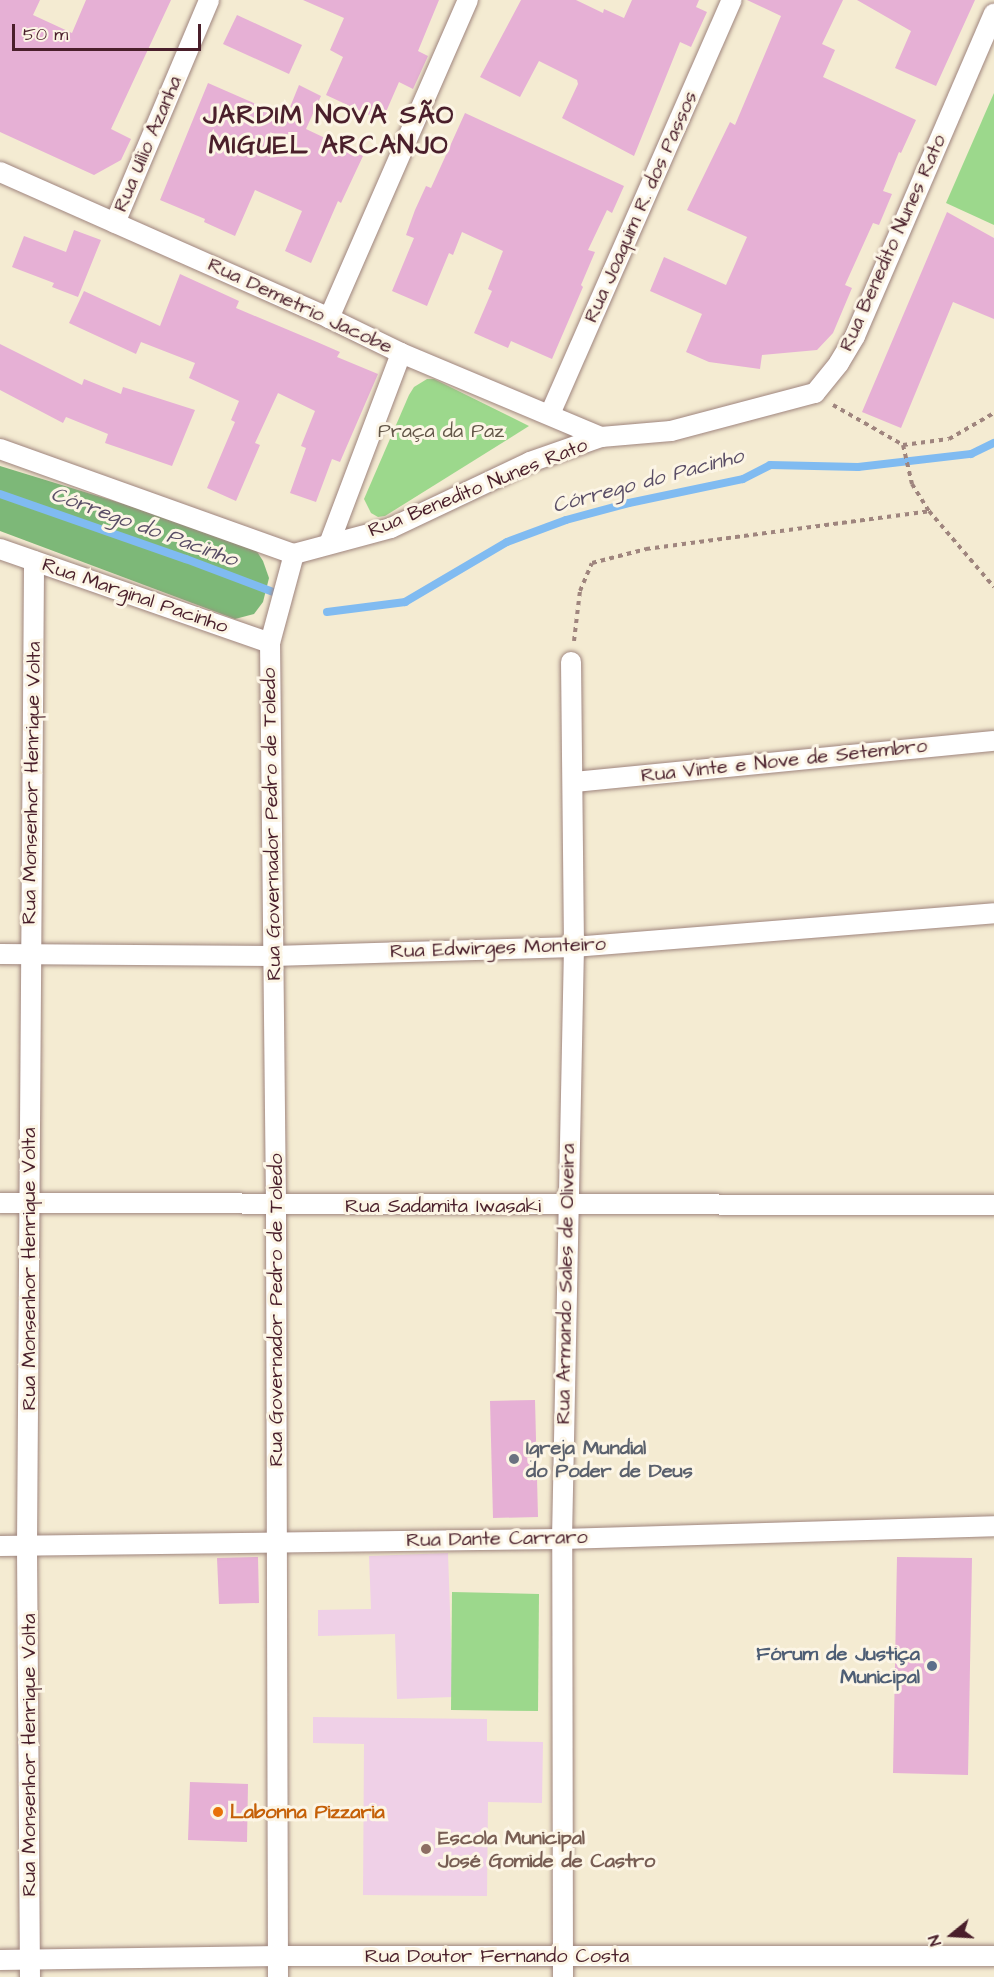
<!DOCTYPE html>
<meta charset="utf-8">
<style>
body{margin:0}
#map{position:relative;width:994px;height:1977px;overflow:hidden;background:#f4ebd2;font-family:"Architects Daughter",sans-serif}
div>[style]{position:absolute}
.built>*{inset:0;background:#efd0e7}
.green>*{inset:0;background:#9cd88c}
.forest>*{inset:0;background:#7db878}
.stream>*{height:8px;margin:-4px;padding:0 4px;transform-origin:4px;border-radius:4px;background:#80bbf1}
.building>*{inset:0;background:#e6b0d5}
.path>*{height:4px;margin-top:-2px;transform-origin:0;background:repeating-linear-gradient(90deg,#9f857e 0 4.5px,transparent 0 9px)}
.roads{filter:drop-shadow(0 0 2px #9f857e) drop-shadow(0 0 2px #9f857e)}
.minor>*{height:20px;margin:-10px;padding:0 10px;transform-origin:10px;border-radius:10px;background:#fff}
.dots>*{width:16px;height:16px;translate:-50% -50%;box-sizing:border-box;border:3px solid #fcf5e5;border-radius:50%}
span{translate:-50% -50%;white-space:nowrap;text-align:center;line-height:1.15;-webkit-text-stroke:6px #fcf5e5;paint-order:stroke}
.street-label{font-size:20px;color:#4a1f2b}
.park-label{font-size:20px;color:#635648}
.worship-label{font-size:20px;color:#5b616d;font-weight:700}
.left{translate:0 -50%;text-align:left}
.service-label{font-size:20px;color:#4e5e75;font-weight:700}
.right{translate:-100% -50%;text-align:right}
.food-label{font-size:20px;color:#c56008;font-weight:700}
.education-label{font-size:20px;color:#785e54;font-weight:700}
.water-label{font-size:21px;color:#5a4e66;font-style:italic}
.district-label{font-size:26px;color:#4a1f2b;font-weight:700;letter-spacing:1.5px}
.north{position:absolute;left:922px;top:1905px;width:60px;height:60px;-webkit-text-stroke:4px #fcf5e5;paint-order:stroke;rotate:252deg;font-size:16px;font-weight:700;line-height:24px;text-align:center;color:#4a1f2b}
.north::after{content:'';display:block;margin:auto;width:21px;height:27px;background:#4a1f2b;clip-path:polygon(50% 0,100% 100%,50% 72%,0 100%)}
.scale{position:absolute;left:12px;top:24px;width:189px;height:27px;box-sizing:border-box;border:3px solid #4a1f2b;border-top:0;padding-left:8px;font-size:18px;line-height:21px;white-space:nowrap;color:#4a1f2b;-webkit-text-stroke:4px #fcf5e5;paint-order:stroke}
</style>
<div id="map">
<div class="built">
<div style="clip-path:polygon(448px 1553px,453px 1697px,397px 1699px,395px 1634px,318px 1636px,318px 1610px,371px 1609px,369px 1556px)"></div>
<div style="clip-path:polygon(313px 1717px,487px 1719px,487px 1741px,543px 1742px,542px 1803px,488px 1802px,487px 1896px,363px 1895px,364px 1744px,313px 1743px)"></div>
</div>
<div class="green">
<div style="clip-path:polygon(994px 93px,994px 225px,946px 203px)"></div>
<div style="clip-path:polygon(427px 379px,434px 379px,529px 426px,385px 516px,378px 517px,371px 513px,364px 499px,409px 395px,414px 387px)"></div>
<div style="clip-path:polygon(452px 1592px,539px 1594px,538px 1711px,451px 1710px)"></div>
</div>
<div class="forest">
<div style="clip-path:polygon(0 466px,231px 537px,256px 550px,263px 561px,269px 578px,263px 602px,254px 614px,235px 619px,0 531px)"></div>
</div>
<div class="stream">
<div style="left:0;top:494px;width:197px;rotate:19.3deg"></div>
<div style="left:186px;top:559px;width:96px;rotate:20.7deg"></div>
<div style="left:327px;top:612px;width:79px;rotate:-7.3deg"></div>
<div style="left:405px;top:602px;width:118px;rotate:-30.5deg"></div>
<div style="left:507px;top:542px;width:63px;rotate:-20.4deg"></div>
<div style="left:566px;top:520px;width:65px;rotate:-15.1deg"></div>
<div style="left:629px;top:503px;width:116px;rotate:-11.9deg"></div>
<div style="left:743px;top:479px;width:30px;rotate:-27deg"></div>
<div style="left:770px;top:465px;width:88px;rotate:1.3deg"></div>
<div style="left:858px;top:467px;width:114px;rotate:-6.6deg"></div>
<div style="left:971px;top:454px;width:25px;rotate:-26deg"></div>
</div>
<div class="building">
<div style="clip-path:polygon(0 0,40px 0,33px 15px,72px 33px,86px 0,171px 0,111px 129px,131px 139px,121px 160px,94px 175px,0 132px)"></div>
<div style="clip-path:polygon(303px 0,439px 0,418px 51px,428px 56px,413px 89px,399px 82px,382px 121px,326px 95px,343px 57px,330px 50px,344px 18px)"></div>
<div style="clip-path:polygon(521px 0,576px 0,603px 13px,604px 9px,624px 18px,632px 0,699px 0,696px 7px,707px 12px,691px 47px,680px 42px,634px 156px,562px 118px,578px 84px,577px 80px,539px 61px,520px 97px,480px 77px)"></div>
<div style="clip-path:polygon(747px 0,843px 0,822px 44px,835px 50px,823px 77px,916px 120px,901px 153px,899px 152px,883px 191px,892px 194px,879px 225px,873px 223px,845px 285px,852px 288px,833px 333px,817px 350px,762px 355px,760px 369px,709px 362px,686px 352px,702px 314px,650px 291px,664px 257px,726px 285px,747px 237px,687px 210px,730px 122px,735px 125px,781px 16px)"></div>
<div style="clip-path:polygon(857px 0,975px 0,936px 86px,895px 68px,911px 31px)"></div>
<div style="clip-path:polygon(237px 15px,302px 45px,289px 74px,223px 44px)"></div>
<div style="clip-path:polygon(208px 83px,286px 117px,299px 85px,321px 96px,306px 129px,363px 156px,341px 203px,338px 201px,311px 263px,285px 251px,302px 211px,255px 190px,235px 236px,204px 222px,205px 219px,160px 200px)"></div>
<div style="clip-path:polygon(465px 113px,624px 186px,612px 213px,607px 210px,588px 250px,595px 252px,581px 285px,583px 287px,552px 359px,511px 341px,508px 348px,474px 333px,492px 291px,488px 289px,503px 251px,462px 232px,453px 255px,449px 253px,427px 306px,392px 291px,414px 238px,406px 235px,415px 210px,426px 186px,431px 188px)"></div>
<div style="clip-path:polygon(947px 212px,994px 238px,994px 319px,953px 302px,901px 428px,862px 412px)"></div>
<div style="clip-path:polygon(74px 230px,101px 240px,78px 297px,52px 287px,54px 283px,12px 267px,24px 236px,66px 252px)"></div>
<div style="clip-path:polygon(180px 274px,239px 301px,236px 308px,317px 342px,340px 352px,337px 357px,378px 374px,340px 462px,332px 459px,316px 502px,290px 493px,306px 448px,301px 446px,315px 411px,278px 393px,255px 443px,260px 445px,236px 501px,207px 488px,235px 422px,231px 420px,239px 401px,189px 378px,195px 363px,141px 342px,136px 354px,69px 323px,84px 291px,160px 326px)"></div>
<div style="clip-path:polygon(0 344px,82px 385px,84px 379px,121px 394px,123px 387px,195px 410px,172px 466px,105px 443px,108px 434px,66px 417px,63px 423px,0 390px)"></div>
<div style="clip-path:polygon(535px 1400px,538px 1517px,493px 1518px,490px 1401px)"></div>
<div style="clip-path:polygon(258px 1557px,259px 1603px,219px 1604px,217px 1558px)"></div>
<div style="clip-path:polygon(897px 1557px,972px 1558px,968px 1775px,893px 1773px)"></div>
<div style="clip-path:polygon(190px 1782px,248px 1784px,247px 1842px,188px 1840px)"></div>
</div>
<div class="path">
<div style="left:833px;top:405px;width:81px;rotate:29.7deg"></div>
<div style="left:903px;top:445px;width:46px;rotate:-7.4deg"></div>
<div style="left:949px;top:439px;width:52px;rotate:-30deg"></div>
<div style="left:903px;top:445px;width:40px;rotate:77deg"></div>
<div style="left:912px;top:484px;width:32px;rotate:58deg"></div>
<div style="left:929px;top:511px;width:100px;rotate:49.5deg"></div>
<div style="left:574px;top:641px;width:50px;rotate:-83.2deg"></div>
<div style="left:580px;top:591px;width:30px;rotate:-67deg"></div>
<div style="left:592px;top:563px;width:56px;rotate:-14.5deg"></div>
<div style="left:646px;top:549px;width:286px;rotate:-7.6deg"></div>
</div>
<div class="roads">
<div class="minor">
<div style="left:0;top:172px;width:360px;rotate:23.9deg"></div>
<div style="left:329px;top:318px;width:80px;rotate:25.9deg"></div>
<div style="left:401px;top:353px;width:217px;rotate:22.8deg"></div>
<div style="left:115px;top:223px;width:242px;rotate:-67.1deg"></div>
<div style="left:329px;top:318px;width:347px;rotate:-66.4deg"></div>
<div style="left:550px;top:414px;width:452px;rotate:-66.3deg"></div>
<div style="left:0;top:449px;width:312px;rotate:19.7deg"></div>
<div style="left:329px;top:544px;width:204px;rotate:-69.3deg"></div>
<div style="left:0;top:549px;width:286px;rotate:19.2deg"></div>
<div style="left:294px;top:554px;width:100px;rotate:-15deg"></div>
<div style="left:391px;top:528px;width:154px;rotate:-25.4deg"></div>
<div style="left:530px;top:462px;width:75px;rotate:-19.4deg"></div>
<div style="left:601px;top:437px;width:70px;rotate:-4.9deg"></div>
<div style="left:671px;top:431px;width:149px;rotate:-14.8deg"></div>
<div style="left:815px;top:393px;width:38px;rotate:-51deg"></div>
<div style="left:839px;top:363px;width:31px;rotate:-59deg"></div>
<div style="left:855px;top:336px;width:351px;rotate:-66.7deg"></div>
<div style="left:574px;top:782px;width:422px;rotate:-5.6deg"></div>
<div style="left:0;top:954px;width:273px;rotate:0.4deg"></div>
<div style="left:273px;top:956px;width:301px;rotate:-1.7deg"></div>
<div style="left:574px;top:947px;width:421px;rotate:-4.6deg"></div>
<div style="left:0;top:1203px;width:994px;rotate:0.12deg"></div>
<div style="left:0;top:1546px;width:562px;rotate:-0.71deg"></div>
<div style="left:562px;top:1539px;width:432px;rotate:-1.7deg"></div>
<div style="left:0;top:1960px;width:278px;rotate:-0.8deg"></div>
<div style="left:278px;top:1956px;width:716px"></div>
<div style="left:30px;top:1977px;width:431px;rotate:-90.4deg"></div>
<div style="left:27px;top:1546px;width:985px;rotate:-89.59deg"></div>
<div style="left:278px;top:1977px;width:772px;rotate:-90.15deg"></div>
<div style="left:276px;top:1205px;width:562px;rotate:-90.61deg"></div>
<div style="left:270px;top:643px;width:92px;rotate:-74.9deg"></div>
<div style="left:563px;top:1977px;width:438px;rotate:-90.1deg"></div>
<div style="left:562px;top:1539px;width:592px;rotate:-88.84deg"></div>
<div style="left:574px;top:947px;width:285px;rotate:-90.6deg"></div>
</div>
</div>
<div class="dots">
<div style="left:514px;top:1459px;background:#6b7280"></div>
<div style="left:932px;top:1666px;background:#5c6f8a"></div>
<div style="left:218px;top:1812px;background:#e8710a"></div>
<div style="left:426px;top:1849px;background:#8d6e63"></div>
</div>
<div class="street-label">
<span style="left:148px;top:144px;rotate:-67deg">Rua Uílio Azanha</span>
<span style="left:641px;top:207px;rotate:-66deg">Rua Joaquim R. dos Passos</span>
<span style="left:893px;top:243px;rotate:-66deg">Rua Benedito Nunes Rato</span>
<span style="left:300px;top:306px;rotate:25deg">Rua Demetrio Jacobe</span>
<span style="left:478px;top:488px;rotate:-22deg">Rua Benedito Nunes Rato</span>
<span style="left:135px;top:596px;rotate:19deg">Rua Marginal Pacinho</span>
<span style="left:784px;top:761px;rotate:-6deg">Rua Vinte e Nove de Setembro</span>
<span style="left:32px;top:783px;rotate:-89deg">Rua Monsenhor Henrique Volta</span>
<span style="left:272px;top:824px;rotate:-91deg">Rua Governador Pedro de Toledo</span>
<span style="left:498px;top:948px;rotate:-2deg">Rua Edwirges Monteiro</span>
<span style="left:443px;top:1206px">Rua Sadamita Iwasaki</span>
<span style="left:29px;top:1269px;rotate:-90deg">Rua Monsenhor Henrique Volta</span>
<span style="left:566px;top:1284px;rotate:-89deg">Rua Armando Sales de Oliveira</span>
<span style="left:276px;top:1310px;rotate:-90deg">Rua Governador Pedro de Toledo</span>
<span style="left:497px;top:1539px;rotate:-1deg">Rua Dante Carraro</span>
<span style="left:29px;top:1755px;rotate:-90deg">Rua Monsenhor Henrique Volta</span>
<span style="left:497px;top:1956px">Rua Doutor Fernando Costa</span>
</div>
<div class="park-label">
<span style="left:441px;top:431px">Praça da Paz</span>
</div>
<div class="worship-label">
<span class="left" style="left:526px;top:1460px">Igreja Mundial<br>do Poder de Deus</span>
</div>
<div class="service-label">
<span class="right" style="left:920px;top:1666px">Fórum de Justiça<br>Municipal</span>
</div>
<div class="food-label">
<span class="left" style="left:230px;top:1812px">Labonna Pizzaria</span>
</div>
<div class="education-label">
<span class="left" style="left:438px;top:1850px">Escola Municipal<br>José Gomide de Castro</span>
</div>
<div class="water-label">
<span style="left:648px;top:481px;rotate:-15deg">Córrego do Pacinho</span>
<span style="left:144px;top:527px;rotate:20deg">Córrego do Pacinho</span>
</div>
<div class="district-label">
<span style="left:329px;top:131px">JARDIM NOVA SÃO<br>MIGUEL ARCANJO</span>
</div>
<div class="north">N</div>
<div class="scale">50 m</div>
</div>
